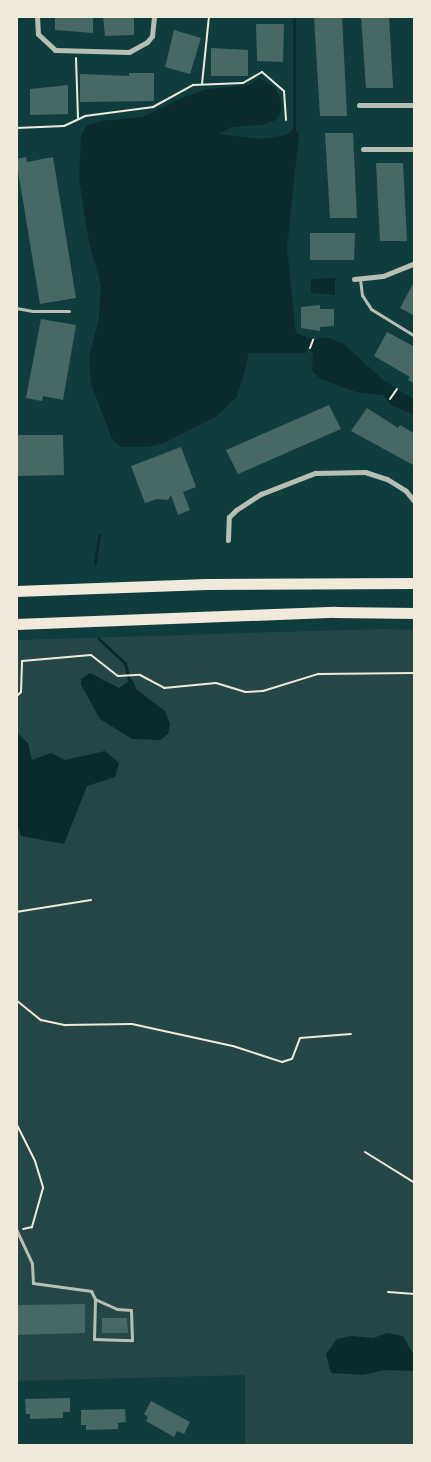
<!DOCTYPE html>
<style>
body{margin:0}
#map{position:relative;width:431px;height:1462px;overflow:hidden;background:#0f3d3e;font-family:"Noto Serif",serif}
div>[style]{position:absolute}
.green>*{inset:0;background:#244646}
.water>*{inset:0;background:#0a2a2b}
.stream>*{height:3px;margin:-1.5px;padding:0 1.5px;transform-origin:1.5px;border-radius:1.5px;background:#0a2a2b}
.building>*{inset:0;background:#486865}
.path>*{height:2px;margin:-1px;padding:0 1px;transform-origin:1px;border-radius:1px;background:#f1e9da}
.service>*{height:3px;margin:-1.5px;padding:0 1.5px;transform-origin:1.5px;border-radius:1.5px;background:#b8beb3}
.minor>*{height:5px;margin:-2.5px;padding:0 2.5px;transform-origin:2.5px;border-radius:2.5px;background:#b8beb3}
.motorway>*{height:11px;margin:-5.5px;padding:0 5.5px;transform-origin:5.5px;border-radius:5.5px;background:#f1e9da}
span{translate:-50% -50%;white-space:nowrap;text-align:center;line-height:1.15;-webkit-text-stroke:4.5px #f1e9da;paint-order:stroke}
.frame{position:absolute;inset:0;border:18px solid #f1e9da;pointer-events:none}
</style>
<div id="map">
<div class="green">
<div style="clip-path:polygon(381px 629px,415px 630px,415px 1446px,245px 1446px,245px 1375px,16px 1381px,16px 640px)"></div>
</div>
<div class="water">
<div style="clip-path:polygon(259px 78px,275px 87px,281px 100px,281px 112px,276px 120px,261px 125px,233px 127px,219px 134px,262px 139px,287px 135px,294px 128px,299px 133px,287px 248px,296px 333px,313px 340px,326px 337px,344px 344px,383px 380px,415px 400px,415px 415px,392px 406px,383px 395px,356px 392px,321px 379px,312px 371px,313px 354px,308px 347px,306px 353px,248px 353px,247px 364px,237px 397px,217px 416px,164px 443px,147px 447px,120px 447px,112px 439px,91px 384px,89px 357px,99px 318px,101px 285px,89px 243px,79px 179px,81px 135px,87px 126px,100px 121px,142px 117px,187px 96px,207px 89px,249px 85px)"></div>
<div style="clip-path:polygon(335px 278px,335px 295px,311px 293px,311px 279px)"></div>
<div style="clip-path:polygon(90px 673px,119px 688px,132px 679px,137px 690px,165px 711px,170px 724px,168px 734px,160px 740px,132px 739px,100px 719px,81px 685px,81px 679px)"></div>
<div style="clip-path:polygon(16px 732px,28px 743px,32px 760px,51px 753px,65px 760px,105px 751px,119px 763px,115px 777px,87px 786px,64px 844px,21px 836px,16px 821px)"></div>
<div style="clip-path:polygon(388px 1333px,403px 1336px,414px 1356px,415px 1371px,384px 1370px,363px 1375px,332px 1373px,330px 1370px,326px 1354px,337px 1339px,351px 1336px,373px 1338px)"></div>
</div>
<div class="stream">
<div style="left:294px;top:128px;width:112px;rotate:-90deg"></div>
<div style="left:95px;top:563px;width:29px;rotate:-82deg"></div>
<div style="left:98px;top:638px;width:37px;rotate:43deg"></div>
<div style="left:125px;top:663px;width:17px;rotate:77deg"></div>
</div>
<div class="building">
<div style="clip-path:polygon(55px 16px,93px 16px,93px 33px,55px 30px)"></div>
<div style="clip-path:polygon(103px 16px,134px 16px,134px 35px,105px 36px)"></div>
<div style="clip-path:polygon(314px 16px,342px 16px,347px 116px,320px 116px)"></div>
<div style="clip-path:polygon(361px 16px,389px 16px,393px 88px,366px 88px)"></div>
<div style="clip-path:polygon(256px 24px,284px 24px,283px 62px,257px 61px)"></div>
<div style="clip-path:polygon(174px 30px,201px 38px,190px 74px,165px 67px)"></div>
<div style="clip-path:polygon(211px 48px,248px 50px,248px 76px,211px 76px)"></div>
<div style="clip-path:polygon(129px 73px,154px 73px,154px 101px,80px 102px,80px 74px,129px 76px)"></div>
<div style="clip-path:polygon(68px 85px,68px 114px,30px 115px,30px 89px)"></div>
<div style="clip-path:polygon(325px 133px,353px 133px,357px 218px,330px 218px)"></div>
<div style="clip-path:polygon(26px 157px,27px 162px,53px 157px,76px 298px,40px 304px,16px 159px)"></div>
<div style="clip-path:polygon(376px 163px,403px 163px,407px 241px,380px 241px)"></div>
<div style="clip-path:polygon(310px 233px,355px 233px,354px 260px,310px 260px)"></div>
<div style="clip-path:polygon(413px 284px,415px 285px,415px 316px,400px 308px)"></div>
<div style="clip-path:polygon(320px 305px,320px 309px,334px 309px,334px 326px,320px 327px,320px 331px,301px 328px,301px 307px)"></div>
<div style="clip-path:polygon(41px 319px,76px 325px,63px 400px,43px 396px,42px 401px,26px 398px)"></div>
<div style="clip-path:polygon(387px 332px,415px 347px,415px 384px,408px 380px,410px 377px,374px 356px)"></div>
<div style="clip-path:polygon(329px 405px,341px 429px,238px 474px,226px 450px)"></div>
<div style="clip-path:polygon(367px 408px,398px 428px,400px 425px,415px 434px,415px 466px,351px 431px)"></div>
<div style="clip-path:polygon(16px 435px,63px 435px,64px 475px,16px 476px)"></div>
<div style="clip-path:polygon(181px 447px,196px 487px,183px 492px,190px 510px,178px 515px,171px 495px,168px 500px,157px 499px,145px 503px,131px 466px)"></div>
<div style="clip-path:polygon(85px 1304px,85px 1333px,16px 1335px,16px 1305px)"></div>
<div style="clip-path:polygon(102px 1318px,127px 1318px,128px 1333px,102px 1333px)"></div>
<div style="clip-path:polygon(70px 1398px,70px 1412px,63px 1412px,63px 1418px,30px 1419px,30px 1414px,26px 1414px,25px 1399px)"></div>
<div style="clip-path:polygon(151px 1401px,190px 1422px,184px 1434px,177px 1431px,174px 1437px,146px 1421px,148px 1417px,144px 1414px)"></div>
<div style="clip-path:polygon(125px 1409px,126px 1422px,118px 1423px,118px 1429px,86px 1430px,86px 1425px,81px 1425px,81px 1410px)"></div>
</div>
<div class="path">
<div style="left:76px;top:58px;width:60px;rotate:88.1deg"></div>
<div style="left:202px;top:84px;width:68px;rotate:-84.1deg"></div>
<div style="left:16px;top:128px;width:48px;rotate:-2.4deg"></div>
<div style="left:64px;top:126px;width:23px;rotate:-25deg"></div>
<div style="left:85px;top:116px;width:69px;rotate:-7.5deg"></div>
<div style="left:153px;top:107px;width:46px;rotate:-28.8deg"></div>
<div style="left:193px;top:85px;width:50px;rotate:-2.3deg"></div>
<div style="left:243px;top:83px;width:22px;rotate:-30deg"></div>
<div style="left:262px;top:72px;width:29px;rotate:41deg"></div>
<div style="left:284px;top:91px;width:29px;rotate:86deg"></div>
<div style="left:310px;top:348px;width:9px;rotate:-69deg"></div>
<div style="left:390px;top:399px;width:12px;rotate:-55deg"></div>
<div style="left:16px;top:697px;width:7px;rotate:-45deg"></div>
<div style="left:21px;top:692px;width:31px;rotate:-88deg"></div>
<div style="left:22px;top:661px;width:69px;rotate:-5deg"></div>
<div style="left:91px;top:655px;width:34px;rotate:38deg"></div>
<div style="left:118px;top:676px;width:22px;rotate:-3deg"></div>
<div style="left:140px;top:675px;width:27px;rotate:28deg"></div>
<div style="left:164px;top:688px;width:52px;rotate:-5.5deg"></div>
<div style="left:216px;top:683px;width:30px;rotate:17deg"></div>
<div style="left:245px;top:692px;width:18px;rotate:-3deg"></div>
<div style="left:263px;top:691px;width:58px;rotate:-17.2deg"></div>
<div style="left:318px;top:674px;width:97px;rotate:-0.6deg"></div>
<div style="left:16px;top:912px;width:76px;rotate:-9.1deg"></div>
<div style="left:16px;top:1000px;width:32px;rotate:39deg"></div>
<div style="left:41px;top:1020px;width:25px;rotate:12deg"></div>
<div style="left:65px;top:1025px;width:67px;rotate:-0.9deg"></div>
<div style="left:132px;top:1024px;width:103px;rotate:12.3deg"></div>
<div style="left:233px;top:1046px;width:52px;rotate:18.1deg"></div>
<div style="left:282px;top:1062px;width:10px;rotate:-17deg"></div>
<div style="left:292px;top:1059px;width:22px;rotate:-69deg"></div>
<div style="left:300px;top:1038px;width:51px;rotate:-4.5deg"></div>
<div style="left:16px;top:1123px;width:42px;rotate:63.4deg"></div>
<div style="left:35px;top:1161px;width:28px;rotate:73deg"></div>
<div style="left:43px;top:1188px;width:41px;rotate:105.8deg"></div>
<div style="left:32px;top:1227px;width:9px;rotate:167deg"></div>
<div style="left:365px;top:1152px;width:59px;rotate:31.8deg"></div>
<div style="left:388px;top:1292px;width:27px;rotate:4deg"></div>
</div>
<div class="service">
<div style="left:360px;top:279px;width:16px;rotate:83deg"></div>
<div style="left:362px;top:295px;width:17px;rotate:57deg"></div>
<div style="left:371px;top:309px;width:52px;rotate:31.5deg"></div>
<div style="left:16px;top:308px;width:17px;rotate:10deg"></div>
<div style="left:33px;top:311px;width:36px"></div>
<div style="left:16px;top:1229px;width:38px;rotate:65deg"></div>
<div style="left:32px;top:1264px;width:19px;rotate:87deg"></div>
<div style="left:33px;top:1283px;width:59px;rotate:7.9deg"></div>
<div style="left:91px;top:1291px;width:9px;rotate:63deg"></div>
<div style="left:95px;top:1299px;width:40px;rotate:91.4deg"></div>
<div style="left:94px;top:1339px;width:38px;rotate:2deg"></div>
<div style="left:132px;top:1340px;width:30px;rotate:-92deg"></div>
<div style="left:131px;top:1310px;width:14px;rotate:-176deg"></div>
<div style="left:117px;top:1309px;width:24px;rotate:-156deg"></div>
</div>
<div class="minor">
<div style="left:37px;top:16px;width:18px;rotate:87deg"></div>
<div style="left:38px;top:34px;width:23px;rotate:43deg"></div>
<div style="left:55px;top:50px;width:74px;rotate:1.5deg"></div>
<div style="left:129px;top:52px;width:21px;rotate:-29deg"></div>
<div style="left:147px;top:42px;width:8px;rotate:-50deg"></div>
<div style="left:152px;top:36px;width:20px;rotate:-84deg"></div>
<div style="left:359px;top:105px;width:56px"></div>
<div style="left:363px;top:149px;width:52px"></div>
<div style="left:354px;top:279px;width:29px;rotate:-6deg"></div>
<div style="left:383px;top:276px;width:35px;rotate:-22deg"></div>
<div style="left:228px;top:540px;width:23px;rotate:-88deg"></div>
<div style="left:229px;top:517px;width:10px;rotate:-45deg"></div>
<div style="left:236px;top:510px;width:30px;rotate:-33deg"></div>
<div style="left:261px;top:494px;width:58px;rotate:-21.3deg"></div>
<div style="left:315px;top:473px;width:50px;rotate:-1.1deg"></div>
<div style="left:365px;top:472px;width:23px;rotate:18deg"></div>
<div style="left:387px;top:479px;width:22px;rotate:32deg"></div>
<div style="left:406px;top:491px;width:14px;rotate:51deg"></div>
</div>
<div class="motorway">
<div style="left:16px;top:591px;width:190px;rotate:-2.1deg"></div>
<div style="left:206px;top:584px;width:209px;rotate:-0.3deg"></div>
<div style="left:16px;top:624px;width:319px;rotate:-2.2deg"></div>
<div style="left:335px;top:612px;width:80px;rotate:0.7deg"></div>
</div>
<div class="frame"></div>
</div>
